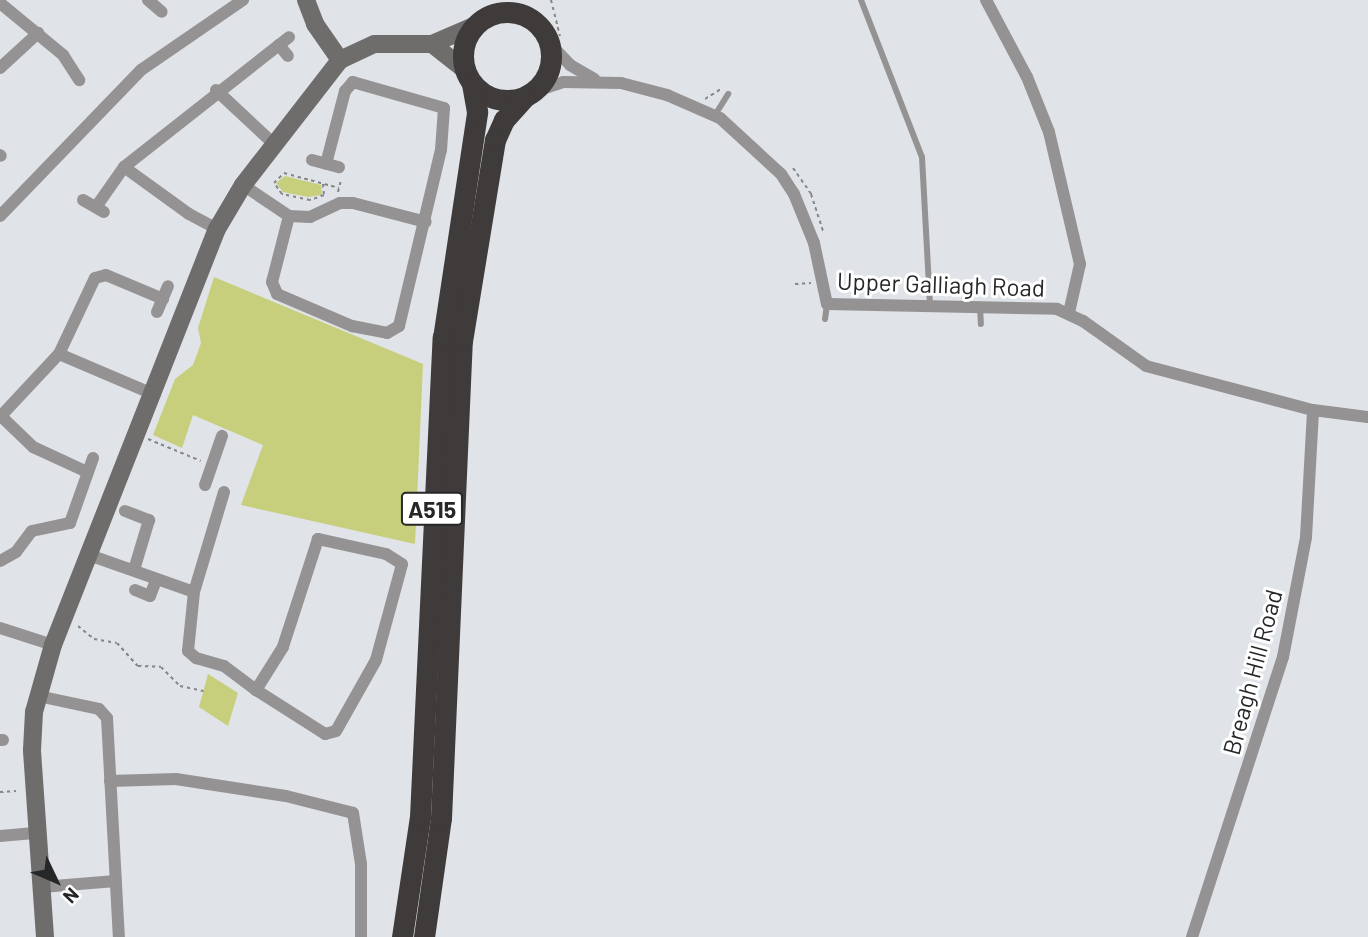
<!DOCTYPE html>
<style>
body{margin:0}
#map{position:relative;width:1368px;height:937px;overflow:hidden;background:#e0e3e7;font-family:Barlow,sans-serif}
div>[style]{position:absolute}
.green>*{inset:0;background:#c7cf7c}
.path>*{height:2px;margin-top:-1px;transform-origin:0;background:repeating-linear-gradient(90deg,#848688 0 3.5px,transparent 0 7px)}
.lane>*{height:6px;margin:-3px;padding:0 3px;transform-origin:3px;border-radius:3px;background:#959293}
.street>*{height:12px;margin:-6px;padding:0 6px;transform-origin:6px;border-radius:6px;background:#959293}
.secondary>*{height:18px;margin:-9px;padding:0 9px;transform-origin:9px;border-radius:9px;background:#6f6c6c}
.highway>*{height:21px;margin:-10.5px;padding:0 10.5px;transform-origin:10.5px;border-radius:10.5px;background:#3f3b3b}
.highway>.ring{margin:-10.5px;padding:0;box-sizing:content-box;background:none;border:21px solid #3f3b3b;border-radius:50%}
span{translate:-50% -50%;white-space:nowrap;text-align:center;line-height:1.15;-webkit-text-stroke:6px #fff;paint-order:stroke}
.shield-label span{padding:2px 5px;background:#fff;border:2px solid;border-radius:5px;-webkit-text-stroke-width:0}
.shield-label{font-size:23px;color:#262728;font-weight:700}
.street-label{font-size:24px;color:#262728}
.north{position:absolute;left:21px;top:846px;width:70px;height:70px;-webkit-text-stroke:5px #fff;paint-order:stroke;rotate:134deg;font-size:19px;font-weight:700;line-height:28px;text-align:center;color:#262728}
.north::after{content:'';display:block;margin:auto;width:24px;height:32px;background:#262728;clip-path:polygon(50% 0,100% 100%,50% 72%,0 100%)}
</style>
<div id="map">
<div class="green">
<div style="clip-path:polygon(285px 176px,321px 185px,322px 195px,308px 197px,283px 192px,276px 183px)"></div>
<div style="clip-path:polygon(214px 277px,423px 364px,415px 544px,241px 505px,263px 445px,193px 415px,182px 448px,153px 435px,175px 379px,193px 365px,201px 343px,198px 328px)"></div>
<div style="clip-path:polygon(208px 674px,238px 693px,228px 726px,199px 707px)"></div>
</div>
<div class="path">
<div style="left:551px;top:0;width:37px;rotate:76deg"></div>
<div style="left:705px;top:99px;width:19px;rotate:-32deg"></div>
<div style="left:793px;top:168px;width:32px;rotate:55deg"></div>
<div style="left:811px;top:194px;width:40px;rotate:72deg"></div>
<div style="left:323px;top:184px;width:11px;rotate:85deg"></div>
<div style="left:324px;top:195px;width:15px;rotate:160deg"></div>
<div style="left:310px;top:200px;width:29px;rotate:-168deg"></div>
<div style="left:282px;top:194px;width:14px;rotate:-126deg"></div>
<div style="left:274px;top:183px;width:14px;rotate:-45deg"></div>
<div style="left:284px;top:173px;width:57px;rotate:15.3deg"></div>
<div style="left:338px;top:192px;width:12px;rotate:-76deg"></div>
<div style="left:795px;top:284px;width:16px;rotate:-4deg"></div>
<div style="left:148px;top:439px;width:57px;rotate:22.5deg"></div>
<div style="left:78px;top:626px;width:21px;rotate:39deg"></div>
<div style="left:94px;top:639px;width:23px;rotate:10deg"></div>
<div style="left:117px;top:643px;width:31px;rotate:48deg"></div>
<div style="left:138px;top:666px;width:23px;rotate:2deg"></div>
<div style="left:161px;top:667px;width:27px;rotate:45deg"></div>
<div style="left:180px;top:686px;width:24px;rotate:12deg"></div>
<div style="left:0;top:792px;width:16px;rotate:-4deg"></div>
</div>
<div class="lane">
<div style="left:861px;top:0;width:168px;rotate:68.8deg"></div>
<div style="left:922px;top:157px;width:149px;rotate:86.9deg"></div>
<div style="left:715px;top:115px;width:25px;rotate:-58deg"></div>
<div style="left:980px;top:307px;width:17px;rotate:87deg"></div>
<div style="left:825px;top:319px;width:15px;rotate:-82deg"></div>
</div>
<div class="street">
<div style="left:148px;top:0;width:18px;rotate:41deg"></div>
<div style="left:986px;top:0;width:87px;rotate:62deg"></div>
<div style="left:1027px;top:77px;width:59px;rotate:68.2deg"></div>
<div style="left:1049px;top:132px;width:136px;rotate:76.8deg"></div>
<div style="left:1080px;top:264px;width:50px;rotate:102.7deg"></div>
<div style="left:0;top:3px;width:82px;rotate:39.5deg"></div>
<div style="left:63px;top:55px;width:30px;rotate:57deg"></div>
<div style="left:279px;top:45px;width:14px;rotate:51deg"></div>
<div style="left:551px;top:45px;width:28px;rotate:46deg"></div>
<div style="left:570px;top:65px;width:28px;rotate:30deg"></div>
<div style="left:0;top:68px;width:52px;rotate:-42.6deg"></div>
<div style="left:216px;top:90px;width:79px;rotate:43deg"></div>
<div style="left:536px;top:91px;width:28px;rotate:-18deg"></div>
<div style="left:563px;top:82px;width:58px;rotate:1deg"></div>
<div style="left:621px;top:83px;width:48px;rotate:14.6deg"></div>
<div style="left:667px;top:95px;width:58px;rotate:23.5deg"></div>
<div style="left:720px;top:118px;width:83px;rotate:42.6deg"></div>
<div style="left:781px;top:174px;width:24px;rotate:57deg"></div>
<div style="left:794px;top:194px;width:53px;rotate:67.8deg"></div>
<div style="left:814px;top:243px;width:62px;rotate:78deg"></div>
<div style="left:827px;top:304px;width:230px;rotate:1.2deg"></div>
<div style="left:1057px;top:309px;width:29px;rotate:25deg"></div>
<div style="left:1083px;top:321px;width:77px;rotate:35.5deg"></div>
<div style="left:1146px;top:366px;width:173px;rotate:14.8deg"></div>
<div style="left:1313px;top:410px;width:55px;rotate:7.3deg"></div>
<div style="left:0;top:155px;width:1px;rotate:45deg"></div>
<div style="left:312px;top:160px;width:28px;rotate:15deg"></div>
<div style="left:124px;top:167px;width:80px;rotate:35.9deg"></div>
<div style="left:189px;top:214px;width:32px;rotate:28deg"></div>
<div style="left:243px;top:185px;width:55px;rotate:34deg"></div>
<div style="left:289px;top:216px;width:21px;rotate:3deg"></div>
<div style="left:310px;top:217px;width:33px;rotate:-25deg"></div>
<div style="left:340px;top:203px;width:13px"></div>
<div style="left:353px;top:203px;width:75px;rotate:14.6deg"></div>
<div style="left:83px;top:200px;width:24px;rotate:30deg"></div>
<div style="left:96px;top:207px;width:49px;rotate:-55deg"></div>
<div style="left:124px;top:167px;width:210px;rotate:-38.2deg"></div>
<div style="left:0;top:216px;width:203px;rotate:-46deg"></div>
<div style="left:141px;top:70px;width:124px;rotate:-34.5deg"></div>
<div style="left:289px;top:216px;width:68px;rotate:104.4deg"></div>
<div style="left:272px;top:282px;width:13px;rotate:67deg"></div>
<div style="left:277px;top:294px;width:82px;rotate:23.1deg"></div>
<div style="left:352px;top:326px;width:36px;rotate:11deg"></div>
<div style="left:387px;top:333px;width:14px;rotate:-30deg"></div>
<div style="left:399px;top:326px;width:181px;rotate:-76.6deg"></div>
<div style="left:441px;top:150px;width:42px;rotate:-85.9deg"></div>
<div style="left:444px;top:108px;width:95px;rotate:-164.1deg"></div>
<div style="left:353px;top:82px;width:12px;rotate:132deg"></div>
<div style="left:345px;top:91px;width:75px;rotate:104.6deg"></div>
<div style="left:157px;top:312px;width:28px;rotate:-67deg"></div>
<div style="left:59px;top:354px;width:104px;rotate:23.1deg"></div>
<div style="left:1px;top:416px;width:45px;rotate:44.1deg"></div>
<div style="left:33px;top:447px;width:60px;rotate:24.8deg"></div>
<div style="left:0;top:417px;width:86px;rotate:-46.9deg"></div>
<div style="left:59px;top:354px;width:84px;rotate:-64.7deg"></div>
<div style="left:95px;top:278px;width:11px;rotate:-15deg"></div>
<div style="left:106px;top:275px;width:62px;rotate:22.8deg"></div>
<div style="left:205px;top:485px;width:52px;rotate:-70.9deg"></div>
<div style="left:224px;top:492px;width:104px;rotate:106.7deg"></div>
<div style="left:194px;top:592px;width:59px;rotate:95.8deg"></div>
<div style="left:188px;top:651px;width:11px;rotate:41deg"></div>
<div style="left:196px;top:658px;width:29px;rotate:16deg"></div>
<div style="left:224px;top:666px;width:40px;rotate:37deg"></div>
<div style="left:256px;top:690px;width:82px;rotate:32.5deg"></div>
<div style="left:325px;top:734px;width:11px;rotate:-15deg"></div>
<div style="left:336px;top:731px;width:81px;rotate:-60.6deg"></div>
<div style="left:376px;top:660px;width:99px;rotate:-74.8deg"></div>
<div style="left:402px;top:564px;width:19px;rotate:-148deg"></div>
<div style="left:386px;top:554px;width:70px;rotate:-167.6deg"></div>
<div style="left:318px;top:539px;width:114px;rotate:108deg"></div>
<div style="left:283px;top:647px;width:51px;rotate:122.1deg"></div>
<div style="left:125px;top:511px;width:26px;rotate:21deg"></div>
<div style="left:149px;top:520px;width:52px;rotate:106.7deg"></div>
<div style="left:89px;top:555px;width:111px;rotate:19.4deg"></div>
<div style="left:0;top:561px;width:18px;rotate:-29deg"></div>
<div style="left:16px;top:552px;width:26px;rotate:-53deg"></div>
<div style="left:32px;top:531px;width:39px;rotate:-12deg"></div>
<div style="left:70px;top:523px;width:69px;rotate:-70.5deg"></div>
<div style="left:135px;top:590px;width:16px;rotate:22deg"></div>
<div style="left:150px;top:596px;width:17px;rotate:-69deg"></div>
<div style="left:0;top:628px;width:56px;rotate:17.8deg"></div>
<div style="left:38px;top:696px;width:62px;rotate:12deg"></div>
<div style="left:99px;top:709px;width:12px;rotate:48deg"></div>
<div style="left:107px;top:718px;width:219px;rotate:86.9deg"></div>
<div style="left:0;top:740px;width:3px"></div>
<div style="left:110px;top:781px;width:66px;rotate:-1.7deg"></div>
<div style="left:176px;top:779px;width:111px;rotate:8.8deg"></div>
<div style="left:286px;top:796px;width:69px;rotate:14.2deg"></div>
<div style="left:353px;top:813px;width:52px;rotate:81.1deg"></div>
<div style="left:361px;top:864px;width:73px;rotate:90deg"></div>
<div style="left:0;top:836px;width:37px;rotate:-5deg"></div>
<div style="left:42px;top:887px;width:74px;rotate:-4.6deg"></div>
<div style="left:1192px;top:937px;width:294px;rotate:-72deg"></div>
<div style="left:1283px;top:657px;width:122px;rotate:-79.1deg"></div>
<div style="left:1306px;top:537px;width:127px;rotate:-86.8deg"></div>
</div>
<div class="secondary">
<div style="left:306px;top:0;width:26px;rotate:69deg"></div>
<div style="left:315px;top:24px;width:44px;rotate:55.2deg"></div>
<div style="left:432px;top:44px;width:42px;rotate:38.2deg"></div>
<div style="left:45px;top:937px;width:187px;rotate:-94deg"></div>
<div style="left:32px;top:750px;width:38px;rotate:-87deg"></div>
<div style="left:34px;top:712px;width:70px;rotate:-74.2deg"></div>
<div style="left:53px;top:645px;width:447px;rotate:-68.5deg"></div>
<div style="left:217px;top:229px;width:51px;rotate:-59.4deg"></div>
<div style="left:243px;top:185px;width:158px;rotate:-52.2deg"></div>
<div style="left:340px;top:60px;width:38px;rotate:-25deg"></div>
<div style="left:375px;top:44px;width:57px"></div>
<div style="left:432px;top:44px;width:48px;rotate:-23.4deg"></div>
</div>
<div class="highway">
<div class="ring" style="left:463px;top:12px;width:67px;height:67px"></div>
<div style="left:402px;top:937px;width:121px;rotate:-81.5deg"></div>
<div style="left:420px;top:817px;width:480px;rotate:-87.3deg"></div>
<div style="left:443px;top:338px;width:229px;rotate:-81.4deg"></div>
<div style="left:477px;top:112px;width:28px;rotate:-100deg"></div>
<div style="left:424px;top:937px;width:120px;rotate:-81.9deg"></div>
<div style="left:441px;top:818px;width:477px;rotate:-87.5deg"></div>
<div style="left:462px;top:341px;width:204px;rotate:-80.7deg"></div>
<div style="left:495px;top:140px;width:22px;rotate:-66deg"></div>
<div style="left:504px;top:120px;width:31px;rotate:-48deg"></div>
</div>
<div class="shield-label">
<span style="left:432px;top:509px">A515</span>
</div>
<div class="street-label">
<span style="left:941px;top:284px;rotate:2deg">Upper Galliagh Road</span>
<span style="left:1252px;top:672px;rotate:-75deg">Breagh Hill Road</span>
</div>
<div class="north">N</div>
</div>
